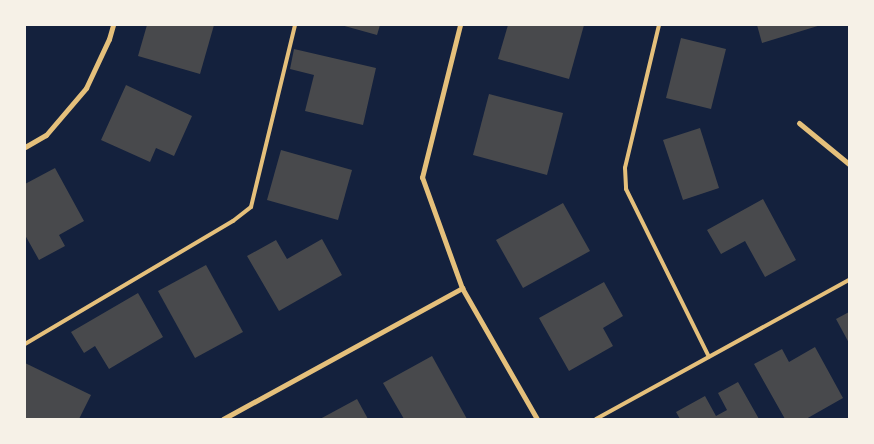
<!DOCTYPE html>
<style>
body{margin:0}
#map{position:relative;width:874px;height:444px;overflow:hidden;background:#14213d;font-family:Overpass,sans-serif}
div>[style]{position:absolute}
.building>*{inset:0;background:#48494c}
.service>*{height:4px;margin:-2px;padding:0 2px;transform-origin:2px;border-radius:2px;background:#e5c07b}
.minor>*{height:5px;margin:-2.5px;padding:0 2.5px;transform-origin:2.5px;border-radius:2.5px;background:#e5c07b}
span{translate:-50% -50%;white-space:nowrap;text-align:center;line-height:1.15;-webkit-text-stroke:5px #f6f1e7;paint-order:stroke}
.frame{position:absolute;inset:0;border:26px solid #f6f1e7;pointer-events:none}
</style>
<div id="map">
<div class="building">
<div style="clip-path:polygon(147px 25px,214px 25px,200px 74px,138px 56px)"></div>
<div style="clip-path:polygon(341px 25px,380px 25px,377px 35px)"></div>
<div style="clip-path:polygon(508px 25px,584px 25px,569px 79px,498px 59px)"></div>
<div style="clip-path:polygon(757px 25px,821px 25px,762px 43px)"></div>
<div style="clip-path:polygon(681px 38px,726px 49px,711px 109px,666px 98px)"></div>
<div style="clip-path:polygon(294px 49px,376px 68px,363px 125px,305px 111px,314px 75px,290px 69px)"></div>
<div style="clip-path:polygon(126px 85px,192px 116px,174px 156px,156px 148px,150px 162px,101px 140px)"></div>
<div style="clip-path:polygon(489px 94px,563px 113px,547px 175px,473px 155px)"></div>
<div style="clip-path:polygon(700px 128px,719px 188px,683px 200px,663px 140px)"></div>
<div style="clip-path:polygon(281px 150px,352px 170px,338px 220px,267px 200px)"></div>
<div style="clip-path:polygon(55px 168px,84px 221px,59px 235px,65px 246px,39px 260px,25px 235px,25px 184px)"></div>
<div style="clip-path:polygon(763px 199px,796px 260px,765px 277px,745px 241px,721px 254px,707px 230px)"></div>
<div style="clip-path:polygon(563px 203px,590px 251px,523px 288px,496px 240px)"></div>
<div style="clip-path:polygon(322px 239px,342px 275px,279px 311px,247px 256px,276px 240px,287px 259px)"></div>
<div style="clip-path:polygon(206px 265px,243px 332px,195px 358px,158px 291px)"></div>
<div style="clip-path:polygon(604px 282px,623px 316px,603px 328px,613px 346px,569px 371px,539px 318px)"></div>
<div style="clip-path:polygon(138px 293px,163px 337px,109px 369px,95px 346px,84px 353px,71px 332px)"></div>
<div style="clip-path:polygon(849px 312px,849px 343px,836px 319px)"></div>
<div style="clip-path:polygon(815px 347px,843px 398px,806px 419px,785px 419px,754px 364px,782px 349px,789px 362px)"></div>
<div style="clip-path:polygon(432px 356px,467px 419px,404px 419px,383px 383px)"></div>
<div style="clip-path:polygon(25px 363px,91px 395px,79px 419px,25px 419px)"></div>
<div style="clip-path:polygon(738px 382px,759px 419px,680px 419px,676px 412px,705px 396px,716px 416px,727px 410px,718px 393px)"></div>
<div style="clip-path:polygon(357px 399px,368px 419px,320px 419px)"></div>
</div>
<div class="service">
<div style="left:659px;top:25px;width:147px;rotate:103.4deg"></div>
<div style="left:625px;top:168px;width:21px;rotate:87deg"></div>
<div style="left:626px;top:189px;width:187px;rotate:63.7deg"></div>
<div style="left:25px;top:344px;width:242px;rotate:-30.6deg"></div>
<div style="left:233px;top:221px;width:23px;rotate:-38deg"></div>
<div style="left:251px;top:207px;width:187px;rotate:-76.4deg"></div>
<div style="left:596px;top:419px;width:289px;rotate:-28.8deg"></div>
</div>
<div class="minor">
<div style="left:460px;top:25px;width:157px;rotate:104deg"></div>
<div style="left:422px;top:177px;width:118px;rotate:70.2deg"></div>
<div style="left:462px;top:288px;width:151px;rotate:60.2deg"></div>
<div style="left:799px;top:123px;width:65px;rotate:39.4deg"></div>
<div style="left:25px;top:147px;width:24px;rotate:-30deg"></div>
<div style="left:46px;top:135px;width:62px;rotate:-49.6deg"></div>
<div style="left:86px;top:88px;width:54px;rotate:-64.9deg"></div>
<div style="left:109px;top:39px;width:15px;rotate:-74deg"></div>
<div style="left:223px;top:419px;width:273px;rotate:-28.7deg"></div>
</div>
<div class="frame"></div>
</div>
